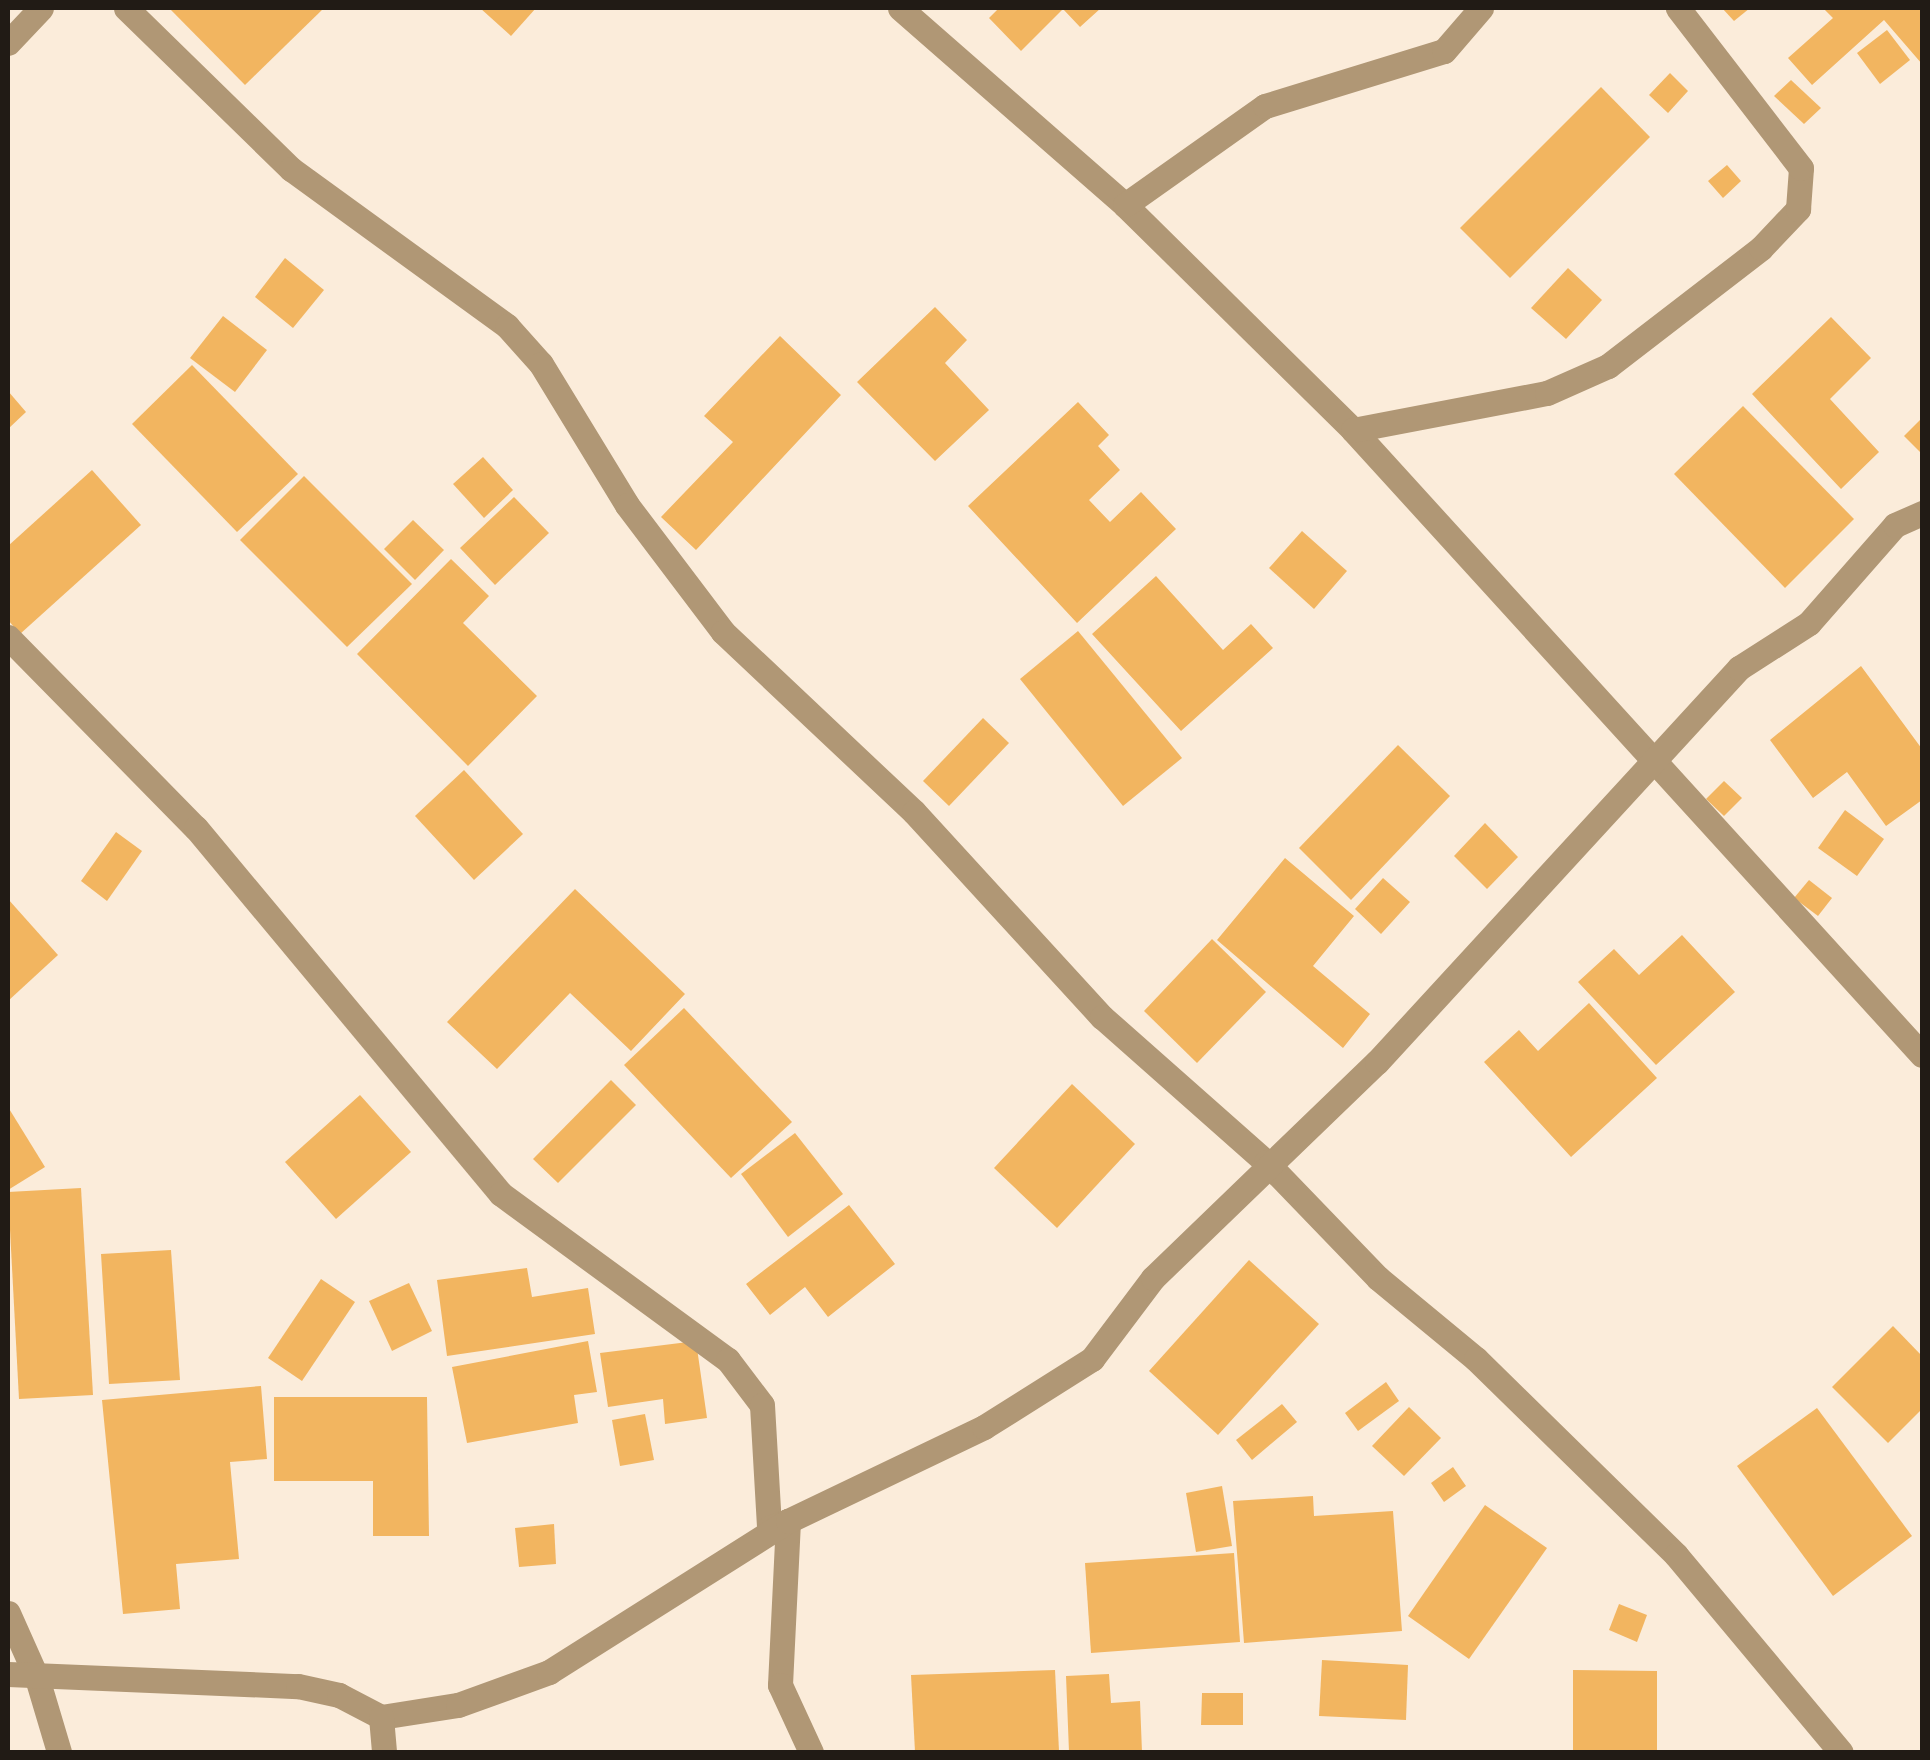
<!DOCTYPE html>
<style>
body{margin:0}
#map{position:relative;width:1930px;height:1760px;overflow:hidden;background:#fbecda;font-family:"Asap Condensed",sans-serif}
div>[style]{position:absolute}
.building>*{inset:0;background:#f2b560}
.minor>*{height:25px;margin:-12.5px;padding:0 12.5px;transform-origin:12.5px;border-radius:12.5px;background:#b09775}
span{translate:-50% -50%;white-space:nowrap;text-align:center;line-height:1.15;-webkit-text-stroke:8px #fff;paint-order:stroke}
.frame{position:absolute;inset:0;border:10px solid #211b15;pointer-events:none}
</style>
<div id="map">
<div class="building">
<div style="clip-path:polygon(169px 8px,324px 8px,245px 85px)"></div>
<div style="clip-path:polygon(480px 8px,536px 8px,511px 36px)"></div>
<div style="clip-path:polygon(999px 8px,1101px 8px,1080px 27px,1063px 9px,1021px 51px,989px 18px)"></div>
<div style="clip-path:polygon(1722px 8px,1750px 8px,1734px 21px)"></div>
<div style="clip-path:polygon(1823px 8px,1922px 8px,1922px 64px,1884px 20px,1812px 85px,1788px 58px,1833px 18px)"></div>
<div style="clip-path:polygon(1887px 30px,1910px 60px,1880px 84px,1857px 53px)"></div>
<div style="clip-path:polygon(1670px 73px,1688px 91px,1668px 113px,1649px 95px)"></div>
<div style="clip-path:polygon(1791px 80px,1821px 108px,1804px 124px,1774px 96px)"></div>
<div style="clip-path:polygon(1601px 87px,1650px 137px,1510px 278px,1460px 228px)"></div>
<div style="clip-path:polygon(1727px 165px,1741px 181px,1723px 198px,1708px 181px)"></div>
<div style="clip-path:polygon(285px 258px,324px 290px,293px 328px,255px 297px)"></div>
<div style="clip-path:polygon(1568px 268px,1602px 300px,1566px 339px,1531px 308px)"></div>
<div style="clip-path:polygon(935px 307px,967px 340px,945px 363px,989px 410px,935px 461px,857px 382px)"></div>
<div style="clip-path:polygon(223px 316px,267px 350px,235px 392px,190px 358px)"></div>
<div style="clip-path:polygon(1831px 317px,1871px 358px,1830px 399px,1879px 452px,1841px 489px,1752px 394px)"></div>
<div style="clip-path:polygon(780px 336px,841px 395px,696px 550px,661px 517px,733px 442px,704px 416px)"></div>
<div style="clip-path:polygon(192px 365px,298px 474px,237px 532px,132px 424px)"></div>
<div style="clip-path:polygon(8px 391px,26px 412px,8px 429px)"></div>
<div style="clip-path:polygon(1078px 402px,1109px 435px,1098px 446px,1120px 470px,1089px 500px,1110px 522px,1141px 492px,1176px 529px,1077px 623px,968px 506px)"></div>
<div style="clip-path:polygon(1743px 406px,1854px 519px,1785px 588px,1674px 474px)"></div>
<div style="clip-path:polygon(1922px 418px,1922px 454px,1904px 436px)"></div>
<div style="clip-path:polygon(483px 457px,513px 490px,484px 518px,453px 484px)"></div>
<div style="clip-path:polygon(92px 470px,141px 525px,20px 634px,8px 620px,8px 546px)"></div>
<div style="clip-path:polygon(304px 476px,412px 584px,347px 647px,240px 540px)"></div>
<div style="clip-path:polygon(514px 497px,549px 533px,495px 585px,460px 548px)"></div>
<div style="clip-path:polygon(413px 520px,444px 550px,415px 580px,384px 549px)"></div>
<div style="clip-path:polygon(1302px 531px,1347px 571px,1314px 609px,1269px 568px)"></div>
<div style="clip-path:polygon(451px 559px,489px 596px,463px 623px,537px 696px,468px 766px,357px 654px)"></div>
<div style="clip-path:polygon(1156px 576px,1223px 650px,1251px 624px,1273px 648px,1181px 731px,1092px 634px)"></div>
<div style="clip-path:polygon(1078px 631px,1182px 758px,1123px 806px,1020px 679px)"></div>
<div style="clip-path:polygon(1861px 666px,1922px 749px,1922px 800px,1886px 826px,1847px 772px,1813px 798px,1770px 740px)"></div>
<div style="clip-path:polygon(983px 718px,1009px 743px,949px 806px,923px 781px)"></div>
<div style="clip-path:polygon(1398px 745px,1450px 796px,1351px 900px,1299px 848px)"></div>
<div style="clip-path:polygon(464px 770px,523px 834px,474px 880px,415px 816px)"></div>
<div style="clip-path:polygon(1724px 781px,1742px 798px,1724px 816px,1706px 799px)"></div>
<div style="clip-path:polygon(1845px 810px,1884px 839px,1857px 876px,1818px 848px)"></div>
<div style="clip-path:polygon(1485px 823px,1518px 857px,1487px 889px,1454px 856px)"></div>
<div style="clip-path:polygon(116px 832px,142px 851px,107px 901px,81px 881px)"></div>
<div style="clip-path:polygon(1285px 858px,1354px 916px,1313px 966px,1370px 1014px,1343px 1048px,1217px 940px)"></div>
<div style="clip-path:polygon(1383px 878px,1410px 902px,1381px 934px,1355px 909px)"></div>
<div style="clip-path:polygon(1809px 880px,1832px 898px,1818px 916px,1794px 898px)"></div>
<div style="clip-path:polygon(575px 889px,685px 994px,631px 1051px,570px 993px,497px 1069px,447px 1022px)"></div>
<div style="clip-path:polygon(8px 899px,58px 955px,8px 1001px)"></div>
<div style="clip-path:polygon(1682px 935px,1735px 992px,1656px 1065px,1578px 982px,1614px 949px,1639px 975px)"></div>
<div style="clip-path:polygon(1212px 939px,1266px 992px,1197px 1063px,1144px 1011px)"></div>
<div style="clip-path:polygon(1589px 1003px,1657px 1078px,1571px 1157px,1484px 1062px,1519px 1030px,1538px 1051px)"></div>
<div style="clip-path:polygon(684px 1008px,792px 1122px,731px 1178px,624px 1065px)"></div>
<div style="clip-path:polygon(611px 1080px,636px 1105px,558px 1183px,533px 1159px)"></div>
<div style="clip-path:polygon(1072px 1084px,1135px 1144px,1057px 1228px,994px 1168px)"></div>
<div style="clip-path:polygon(360px 1095px,411px 1152px,336px 1219px,285px 1162px)"></div>
<div style="clip-path:polygon(8px 1107px,45px 1167px,8px 1190px)"></div>
<div style="clip-path:polygon(795px 1133px,843px 1194px,788px 1237px,741px 1174px)"></div>
<div style="clip-path:polygon(81px 1188px,93px 1395px,19px 1399px,8px 1192px)"></div>
<div style="clip-path:polygon(849px 1205px,895px 1264px,828px 1317px,805px 1287px,770px 1315px,746px 1284px)"></div>
<div style="clip-path:polygon(171px 1250px,180px 1380px,109px 1384px,101px 1254px)"></div>
<div style="clip-path:polygon(1249px 1260px,1319px 1324px,1218px 1435px,1149px 1371px)"></div>
<div style="clip-path:polygon(527px 1268px,532px 1297px,588px 1288px,595px 1334px,447px 1356px,437px 1280px)"></div>
<div style="clip-path:polygon(321px 1279px,355px 1302px,302px 1381px,268px 1358px)"></div>
<div style="clip-path:polygon(409px 1283px,432px 1331px,392px 1351px,369px 1301px)"></div>
<div style="clip-path:polygon(1893px 1326px,1922px 1356px,1922px 1409px,1888px 1443px,1832px 1387px)"></div>
<div style="clip-path:polygon(588px 1341px,597px 1392px,574px 1395px,578px 1423px,467px 1443px,452px 1367px)"></div>
<div style="clip-path:polygon(696px 1341px,707px 1418px,665px 1424px,663px 1399px,608px 1407px,600px 1353px)"></div>
<div style="clip-path:polygon(1386px 1382px,1399px 1401px,1358px 1431px,1345px 1413px)"></div>
<div style="clip-path:polygon(261px 1386px,267px 1459px,230px 1462px,239px 1559px,176px 1564px,180px 1609px,123px 1614px,102px 1400px)"></div>
<div style="clip-path:polygon(274px 1397px,427px 1397px,429px 1536px,373px 1536px,373px 1481px,274px 1481px)"></div>
<div style="clip-path:polygon(1282px 1404px,1297px 1422px,1252px 1460px,1236px 1440px)"></div>
<div style="clip-path:polygon(1409px 1407px,1441px 1438px,1404px 1476px,1372px 1446px)"></div>
<div style="clip-path:polygon(1817px 1408px,1912px 1536px,1833px 1596px,1737px 1466px)"></div>
<div style="clip-path:polygon(645px 1414px,654px 1460px,620px 1466px,612px 1420px)"></div>
<div style="clip-path:polygon(1453px 1467px,1466px 1486px,1444px 1502px,1431px 1483px)"></div>
<div style="clip-path:polygon(1222px 1486px,1232px 1546px,1196px 1552px,1186px 1493px)"></div>
<div style="clip-path:polygon(1313px 1496px,1314px 1516px,1393px 1511px,1402px 1631px,1244px 1643px,1233px 1501px)"></div>
<div style="clip-path:polygon(1485px 1505px,1547px 1548px,1469px 1659px,1408px 1616px)"></div>
<div style="clip-path:polygon(554px 1524px,556px 1564px,519px 1567px,515px 1528px)"></div>
<div style="clip-path:polygon(1234px 1553px,1240px 1642px,1091px 1653px,1085px 1563px)"></div>
<div style="clip-path:polygon(1619px 1604px,1647px 1615px,1637px 1642px,1609px 1630px)"></div>
<div style="clip-path:polygon(1322px 1660px,1408px 1665px,1406px 1720px,1319px 1716px)"></div>
<div style="clip-path:polygon(1055px 1670px,1059px 1751px,915px 1752px,911px 1675px)"></div>
<div style="clip-path:polygon(1573px 1670px,1657px 1671px,1657px 1752px,1573px 1752px)"></div>
<div style="clip-path:polygon(1109px 1674px,1111px 1703px,1140px 1701px,1142px 1752px,1069px 1752px,1066px 1676px)"></div>
<div style="clip-path:polygon(1202px 1693px,1243px 1693px,1243px 1725px,1201px 1725px)"></div>
</div>
<div class="minor">
<div style="left:126px;top:8px;width:231px;rotate:44.3deg"></div>
<div style="left:291px;top:169px;width:267px;rotate:36deg"></div>
<div style="left:507px;top:326px;width:51px;rotate:48.2deg"></div>
<div style="left:541px;top:364px;width:165px;rotate:58.6deg"></div>
<div style="left:627px;top:505px;width:159px;rotate:52.9deg"></div>
<div style="left:723px;top:632px;width:262px;rotate:43.3deg"></div>
<div style="left:914px;top:812px;width:278px;rotate:47.5deg"></div>
<div style="left:1102px;top:1017px;width:219px;rotate:41.5deg"></div>
<div style="left:1266px;top:1162px;width:161px;rotate:46deg"></div>
<div style="left:1378px;top:1278px;width:127px;rotate:39.6deg"></div>
<div style="left:1476px;top:1359px;width:280px;rotate:44.4deg"></div>
<div style="left:1676px;top:1555px;width:257px;rotate:50.1deg"></div>
<div style="left:900px;top:8px;width:299px;rotate:41.2deg"></div>
<div style="left:1125px;top:205px;width:320px;rotate:44.6deg"></div>
<div style="left:1353px;top:430px;width:845px;rotate:47.69deg"></div>
<div style="left:8px;top:43px;width:48px;rotate:-46.7deg"></div>
<div style="left:1125px;top:205px;width:171px;rotate:-35.3deg"></div>
<div style="left:1265px;top:106px;width:187px;rotate:-17.1deg"></div>
<div style="left:1444px;top:51px;width:57px;rotate:-49.3deg"></div>
<div style="left:1353px;top:430px;width:197px;rotate:-10.8deg"></div>
<div style="left:1547px;top:393px;width:67px;rotate:-23.9deg"></div>
<div style="left:1608px;top:366px;width:193px;rotate:-37.6deg"></div>
<div style="left:1761px;top:248px;width:54px;rotate:-46.5deg"></div>
<div style="left:1798px;top:209px;width:41px;rotate:-85.8deg"></div>
<div style="left:1801px;top:168px;width:202px;rotate:-127.6deg"></div>
<div style="left:8px;top:637px;width:268px;rotate:45.5deg"></div>
<div style="left:196px;top:828px;width:476px;rotate:50.2deg"></div>
<div style="left:501px;top:1194px;width:281px;rotate:36.2deg"></div>
<div style="left:728px;top:1360px;width:56px;rotate:52.9deg"></div>
<div style="left:762px;top:1405px;width:123px;rotate:86.7deg"></div>
<div style="left:769px;top:1528px;width:20px;rotate:-20deg"></div>
<div style="left:788px;top:1521px;width:164px;rotate:92.8deg"></div>
<div style="left:780px;top:1685px;width:74px;rotate:65.2deg"></div>
<div style="left:8px;top:1613px;width:71px;rotate:66deg"></div>
<div style="left:37px;top:1678px;width:77px;rotate:73.4deg"></div>
<div style="left:8px;top:1674px;width:290px;rotate:2.4deg"></div>
<div style="left:298px;top:1686px;width:42px;rotate:12.4deg"></div>
<div style="left:339px;top:1695px;width:47px;rotate:27.6deg"></div>
<div style="left:381px;top:1717px;width:78px;rotate:-8.9deg"></div>
<div style="left:458px;top:1705px;width:97px;rotate:-19.9deg"></div>
<div style="left:549px;top:1672px;width:283px;rotate:-32.3deg"></div>
<div style="left:788px;top:1521px;width:217px;rotate:-25.6deg"></div>
<div style="left:984px;top:1427px;width:128px;rotate:-32.2deg"></div>
<div style="left:1092px;top:1359px;width:101px;rotate:-53deg"></div>
<div style="left:1153px;top:1278px;width:311px;rotate:-44deg"></div>
<div style="left:1377px;top:1062px;width:535px;rotate:-47.42deg"></div>
<div style="left:1739px;top:668px;width:83px;rotate:-32.7deg"></div>
<div style="left:1809px;top:623px;width:130px;rotate:-48.7deg"></div>
<div style="left:1895px;top:525px;width:30px;rotate:-24deg"></div>
<div style="left:381px;top:1717px;width:35px;rotate:85deg"></div>
</div>
<div class="frame"></div>
</div>
